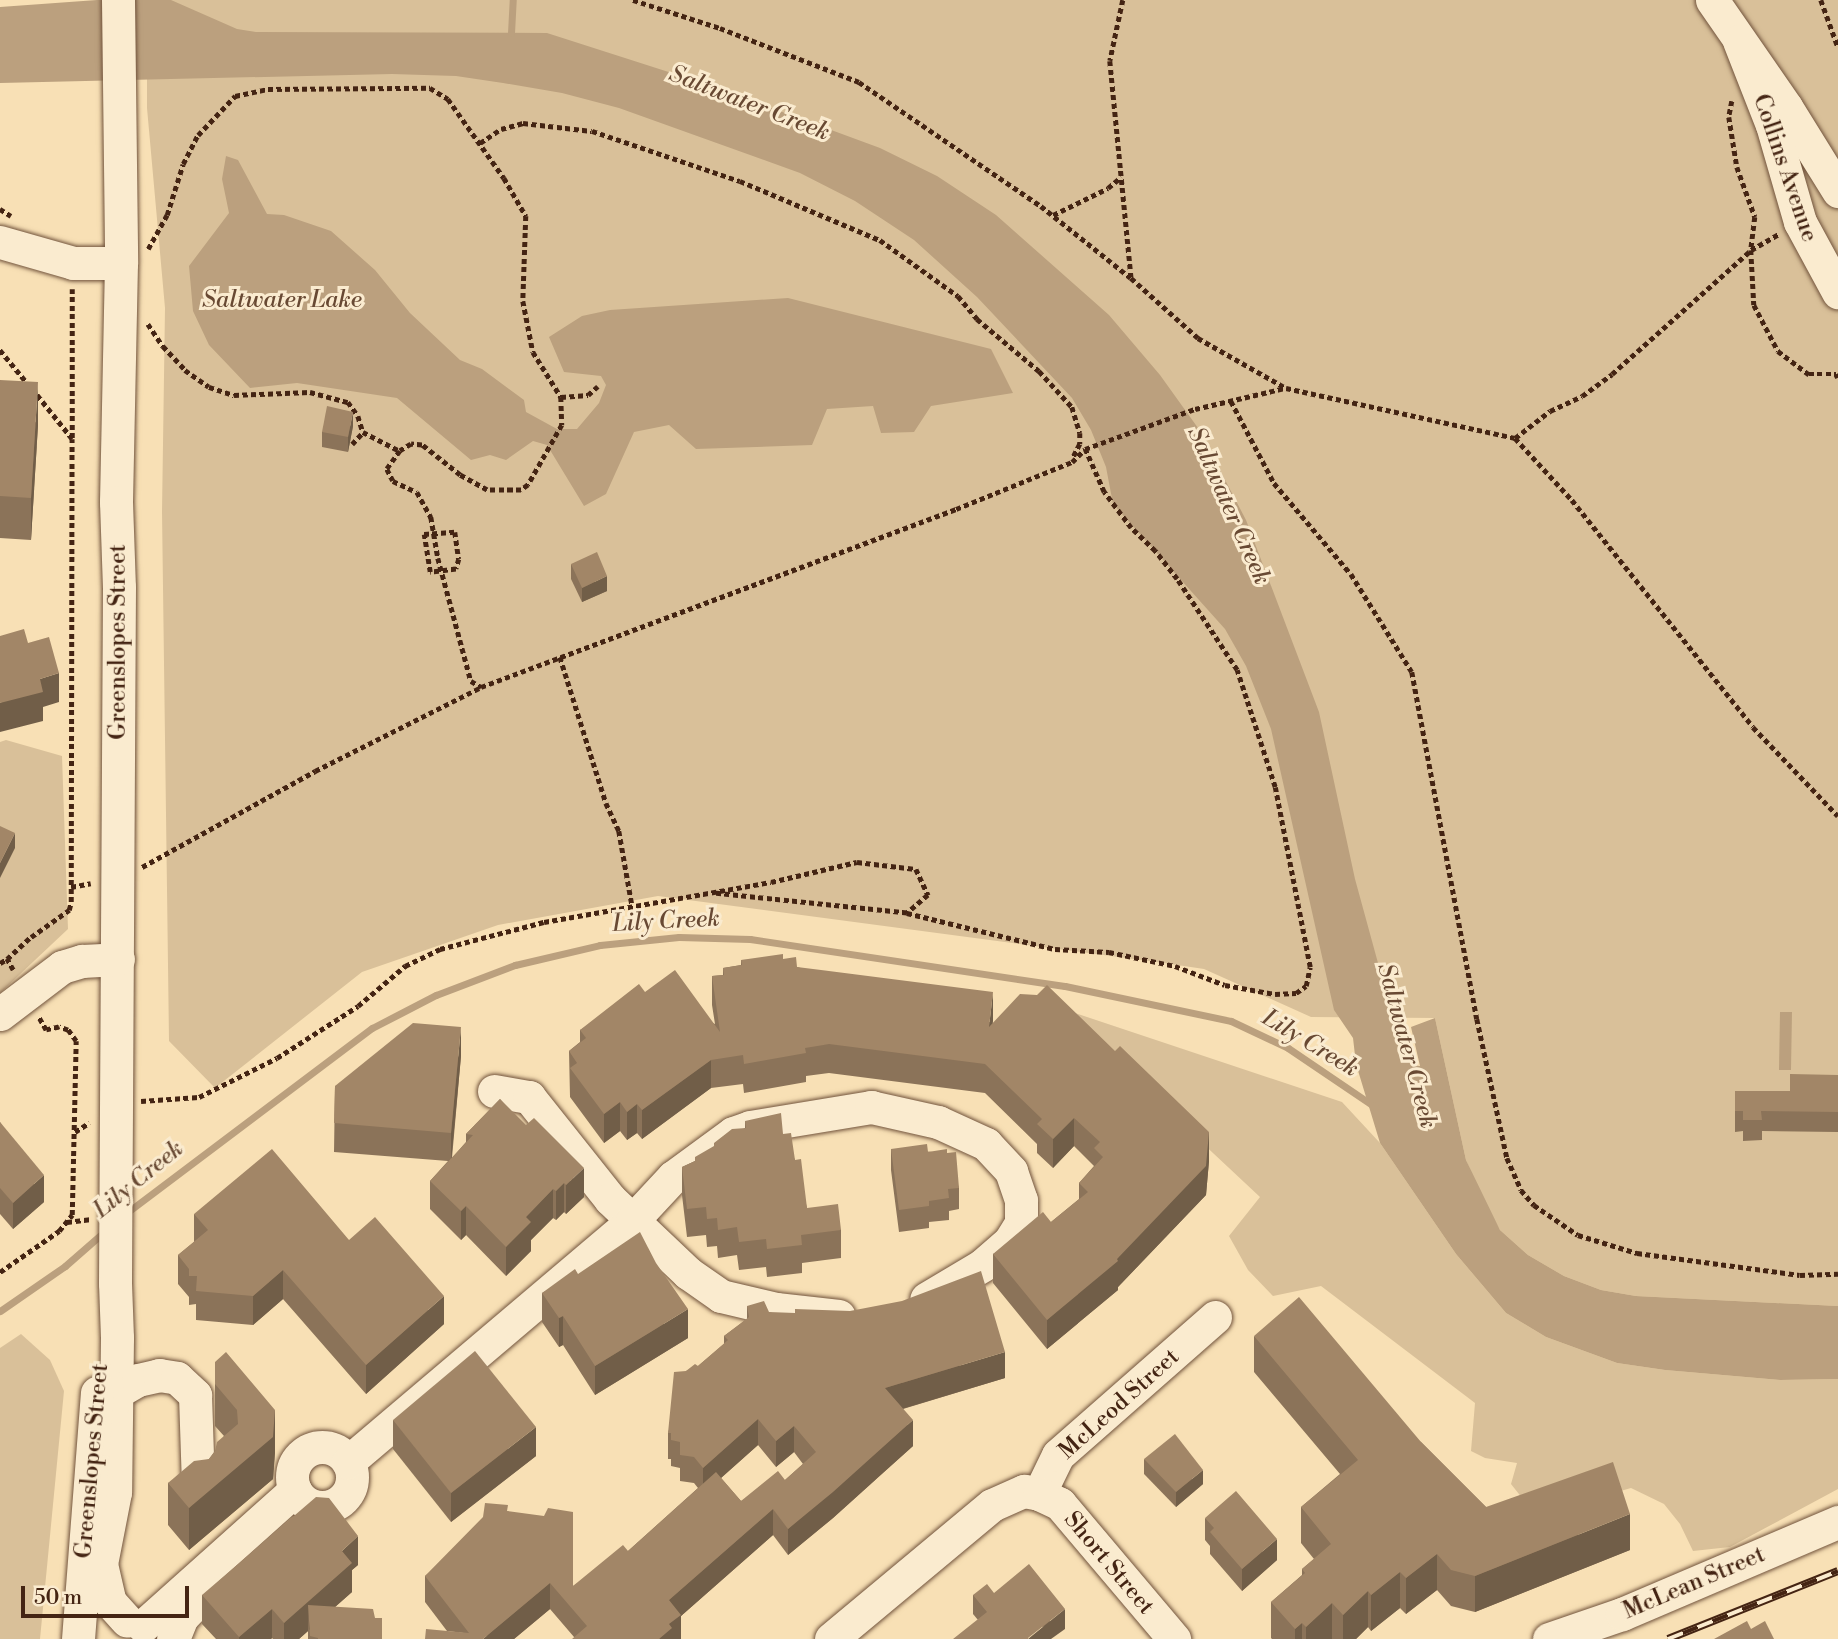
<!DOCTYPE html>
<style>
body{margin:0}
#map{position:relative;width:1838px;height:1639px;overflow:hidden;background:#f8e0b5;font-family:"Libre Bodoni",serif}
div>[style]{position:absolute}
.green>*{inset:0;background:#d9c099}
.water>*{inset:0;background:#bba07e}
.stream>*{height:7px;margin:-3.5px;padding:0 3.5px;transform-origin:3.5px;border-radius:3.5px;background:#bba07e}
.path>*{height:4.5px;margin-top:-2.25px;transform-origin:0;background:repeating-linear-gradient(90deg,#442413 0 5px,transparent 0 8.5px)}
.roads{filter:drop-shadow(0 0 2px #71533c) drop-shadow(0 0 2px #71533c)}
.minor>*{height:33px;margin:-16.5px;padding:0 16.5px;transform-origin:16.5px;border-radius:16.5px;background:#faebcf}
.minor>.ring{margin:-16.5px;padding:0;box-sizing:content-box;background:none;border:33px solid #faebcf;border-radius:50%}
.rail>*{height:8px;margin-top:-4px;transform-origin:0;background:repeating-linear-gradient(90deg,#faebcf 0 16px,#442413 0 32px);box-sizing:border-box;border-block:2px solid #442413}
.wall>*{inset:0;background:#8b7359}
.shaded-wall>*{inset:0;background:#715e48}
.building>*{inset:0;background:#a28667}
span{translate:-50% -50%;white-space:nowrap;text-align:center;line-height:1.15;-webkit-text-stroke:6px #faebcf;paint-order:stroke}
.street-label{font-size:23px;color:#442413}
.water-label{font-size:24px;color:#684933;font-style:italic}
.scale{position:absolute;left:21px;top:1586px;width:168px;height:32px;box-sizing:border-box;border:4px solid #442413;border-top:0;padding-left:9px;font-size:21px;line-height:24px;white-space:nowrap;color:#442413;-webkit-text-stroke:5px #faebcf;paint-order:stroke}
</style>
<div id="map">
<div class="green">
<div style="clip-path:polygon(147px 0,1838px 0,1838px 1306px,1636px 1296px,1601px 1290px,1564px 1276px,1528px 1255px,1500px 1230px,1481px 1195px,1466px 1160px,1435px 1018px,1311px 1017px,1204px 969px,1164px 963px,658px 896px,498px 925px,362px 972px,215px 1088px,169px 1041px,162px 512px,165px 308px,147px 108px)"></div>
<div style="clip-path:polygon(6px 740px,62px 756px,68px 929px,0 993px,0 742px)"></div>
<div style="clip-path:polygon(1057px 1007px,1342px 1102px,1380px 1143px,1456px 1254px,1506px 1313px,1546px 1337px,1617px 1363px,1665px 1370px,1780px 1380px,1838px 1379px,1838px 1489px,1730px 1547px,1693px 1551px,1680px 1524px,1664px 1504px,1631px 1488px,1568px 1506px,1526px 1503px,1511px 1484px,1517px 1463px,1485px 1458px,1471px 1451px,1475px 1403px,1321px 1286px,1273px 1296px,1248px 1270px,1229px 1236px,1260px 1197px)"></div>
<div style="clip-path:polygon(21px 1334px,50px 1360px,64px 1391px,40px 1639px,0 1639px,0 1348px)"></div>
</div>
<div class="water">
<div style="clip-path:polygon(97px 0,171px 0,237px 29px,256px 32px,547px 33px,706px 84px,880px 148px,937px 176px,996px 215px,1109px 315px,1160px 375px,1198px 428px,1246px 520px,1319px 712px,1355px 879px,1398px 1036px,1411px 1065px,1420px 1066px,1411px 1027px,1435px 1018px,1466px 1160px,1500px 1230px,1528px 1255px,1564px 1276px,1601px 1290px,1636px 1296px,1838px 1306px,1838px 1379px,1780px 1380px,1665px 1370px,1617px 1363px,1546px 1337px,1506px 1313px,1456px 1254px,1380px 1143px,1356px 1064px,1353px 1038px,1334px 1010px,1271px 729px,1246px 666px,1225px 629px,1113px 504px,1106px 467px,1091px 430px,1072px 398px,977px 297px,914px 240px,855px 201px,800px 173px,619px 108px,562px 93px,503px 83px,456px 76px,392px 74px,0 83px,0 7px)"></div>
<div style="clip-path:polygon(226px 156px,238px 160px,267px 214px,284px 215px,331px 231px,375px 270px,410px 313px,460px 360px,482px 369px,524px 400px,526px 412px,557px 429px,577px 429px,599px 403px,606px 385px,601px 376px,564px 372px,549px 337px,582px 316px,610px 310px,788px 298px,991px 349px,1013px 393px,931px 406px,914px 432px,881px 433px,873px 406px,827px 409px,812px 445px,696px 449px,669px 425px,634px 432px,606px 494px,584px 506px,547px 445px,533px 441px,506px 460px,490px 455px,471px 460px,397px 398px,297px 383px,250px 388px,209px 345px,193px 311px,189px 266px,229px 213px,222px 179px)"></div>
<div style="clip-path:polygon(1780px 1012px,1792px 1012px,1791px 1070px,1779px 1070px)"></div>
</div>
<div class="stream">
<div style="left:511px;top:33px;width:33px;rotate:-87deg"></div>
<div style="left:125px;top:1214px;width:309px;rotate:-37deg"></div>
<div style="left:372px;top:1028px;width:72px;rotate:-27.3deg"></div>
<div style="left:436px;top:995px;width:85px;rotate:-20.8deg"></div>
<div style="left:515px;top:965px;width:87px;rotate:-13.2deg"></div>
<div style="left:600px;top:945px;width:79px;rotate:-5.8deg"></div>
<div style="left:679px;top:937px;width:71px;rotate:1.6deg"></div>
<div style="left:750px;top:939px;width:318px;rotate:8.5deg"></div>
<div style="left:1065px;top:986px;width:170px;rotate:11.9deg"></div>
<div style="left:1231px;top:1021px;width:63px;rotate:25.3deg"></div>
<div style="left:1288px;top:1048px;width:105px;rotate:34.1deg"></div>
<div style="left:0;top:1311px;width:79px;rotate:-34.7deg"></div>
<div style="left:65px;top:1266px;width:53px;rotate:-41.2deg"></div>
</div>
<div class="path">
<div style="left:633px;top:0;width:91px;rotate:17.8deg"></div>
<div style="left:720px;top:28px;width:149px;rotate:21.2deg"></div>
<div style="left:859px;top:82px;width:220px;rotate:34.3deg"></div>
<div style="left:1041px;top:206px;width:115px;rotate:38.7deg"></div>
<div style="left:1131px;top:278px;width:90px;rotate:41.8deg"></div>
<div style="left:1198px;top:338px;width:101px;rotate:29.6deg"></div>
<div style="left:1286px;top:388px;width:234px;rotate:12.3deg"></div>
<div style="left:1515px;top:438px;width:84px;rotate:47.4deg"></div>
<div style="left:1572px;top:500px;width:290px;rotate:51.4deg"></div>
<div style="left:1753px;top:727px;width:123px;rotate:46.3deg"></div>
<div style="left:1123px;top:0;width:62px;rotate:102deg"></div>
<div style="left:1110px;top:61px;width:217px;rotate:84.4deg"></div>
<div style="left:1821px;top:0;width:50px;rotate:70.1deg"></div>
<div style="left:1732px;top:101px;width:16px;rotate:101deg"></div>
<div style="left:1729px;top:117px;width:51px;rotate:80.9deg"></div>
<div style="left:1737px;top:167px;width:53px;rotate:70.2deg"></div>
<div style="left:1755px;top:217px;width:33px;rotate:97deg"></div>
<div style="left:1751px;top:250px;width:55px;rotate:86.9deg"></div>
<div style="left:1754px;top:305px;width:52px;rotate:62.4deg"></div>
<div style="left:1778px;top:351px;width:39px;rotate:37deg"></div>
<div style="left:1809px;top:374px;width:27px"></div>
<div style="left:1836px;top:374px;width:4px;rotate:63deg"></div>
<div style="left:480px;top:143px;width:25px;rotate:-34deg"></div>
<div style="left:501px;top:129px;width:23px;rotate:-15deg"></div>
<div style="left:523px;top:123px;width:69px;rotate:6.6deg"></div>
<div style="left:592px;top:131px;width:156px;rotate:18.7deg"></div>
<div style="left:740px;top:181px;width:152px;rotate:22.9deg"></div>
<div style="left:880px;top:240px;width:96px;rotate:35.7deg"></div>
<div style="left:958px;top:296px;width:30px;rotate:50deg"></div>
<div style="left:977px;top:319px;width:81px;rotate:40deg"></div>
<div style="left:1039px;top:371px;width:49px;rotate:47.5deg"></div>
<div style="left:1072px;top:407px;width:27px;rotate:73deg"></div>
<div style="left:1080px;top:433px;width:11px;rotate:90deg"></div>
<div style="left:1080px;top:444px;width:16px;rotate:117deg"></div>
<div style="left:0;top:209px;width:13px;rotate:32deg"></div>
<div style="left:1053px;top:215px;width:61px;rotate:-26.1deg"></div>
<div style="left:1108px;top:188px;width:17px;rotate:-40deg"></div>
<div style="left:148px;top:249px;width:39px;rotate:-61deg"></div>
<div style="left:167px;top:215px;width:53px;rotate:-72.6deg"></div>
<div style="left:183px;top:164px;width:33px;rotate:-63deg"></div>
<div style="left:198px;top:135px;width:54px;rotate:-46.5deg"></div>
<div style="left:235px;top:96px;width:34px;rotate:-12deg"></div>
<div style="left:268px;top:89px;width:162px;rotate:-0.4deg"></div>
<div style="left:430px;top:88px;width:21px;rotate:31deg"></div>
<div style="left:448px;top:99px;width:97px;rotate:54.7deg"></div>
<div style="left:504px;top:178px;width:44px;rotate:59.9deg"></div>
<div style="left:526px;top:216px;width:85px;rotate:92deg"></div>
<div style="left:523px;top:301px;width:52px;rotate:78.9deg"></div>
<div style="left:533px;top:352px;width:53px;rotate:58.1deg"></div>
<div style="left:561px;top:397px;width:28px;rotate:88deg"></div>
<div style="left:562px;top:425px;width:69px;rotate:119.5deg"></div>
<div style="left:528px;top:485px;width:9px;rotate:144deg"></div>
<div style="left:521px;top:490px;width:34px;rotate:180deg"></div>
<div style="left:487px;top:490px;width:31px;rotate:-151deg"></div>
<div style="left:460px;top:475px;width:48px;rotate:-141.7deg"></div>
<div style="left:422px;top:445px;width:11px;rotate:-175deg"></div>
<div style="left:411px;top:444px;width:13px;rotate:148deg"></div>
<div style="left:400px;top:451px;width:22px;rotate:126deg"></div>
<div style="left:387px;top:469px;width:13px;rotate:63deg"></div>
<div style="left:393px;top:481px;width:26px;rotate:25deg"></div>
<div style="left:417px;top:492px;width:29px;rotate:61deg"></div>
<div style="left:431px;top:517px;width:42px;rotate:80.3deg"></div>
<div style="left:438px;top:558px;width:127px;rotate:75deg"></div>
<div style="left:471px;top:681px;width:12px;rotate:31deg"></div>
<div style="left:148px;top:324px;width:27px;rotate:56deg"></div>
<div style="left:163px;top:346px;width:33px;rotate:47deg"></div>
<div style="left:185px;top:370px;width:29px;rotate:35deg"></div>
<div style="left:209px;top:387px;width:26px;rotate:18deg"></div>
<div style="left:234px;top:395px;width:76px;rotate:-2.3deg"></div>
<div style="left:310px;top:392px;width:39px;rotate:15deg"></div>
<div style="left:348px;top:402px;width:17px;rotate:54deg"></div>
<div style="left:358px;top:416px;width:17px;rotate:73deg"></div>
<div style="left:0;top:350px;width:44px;rotate:50.5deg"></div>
<div style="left:561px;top:397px;width:27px;rotate:-4deg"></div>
<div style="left:588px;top:395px;width:13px;rotate:-42deg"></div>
<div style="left:1231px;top:401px;width:93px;rotate:62.3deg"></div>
<div style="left:1274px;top:483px;width:119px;rotate:49.8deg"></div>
<div style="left:1351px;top:574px;width:115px;rotate:58.1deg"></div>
<div style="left:1412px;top:672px;width:353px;rotate:79.4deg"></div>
<div style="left:1477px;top:1019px;width:142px;rotate:77.8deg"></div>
<div style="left:1507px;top:1158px;width:35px;rotate:66deg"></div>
<div style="left:1521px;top:1190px;width:20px;rotate:49deg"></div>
<div style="left:1534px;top:1205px;width:53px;rotate:34.3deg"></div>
<div style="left:1578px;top:1235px;width:62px;rotate:17deg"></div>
<div style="left:1637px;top:1253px;width:164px;rotate:7.7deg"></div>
<div style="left:1800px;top:1275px;width:38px;rotate:-2deg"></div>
<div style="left:72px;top:438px;width:149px;rotate:-90deg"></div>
<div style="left:1515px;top:438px;width:44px;rotate:-37.6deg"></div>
<div style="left:1550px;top:411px;width:35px;rotate:-25deg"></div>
<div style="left:1582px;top:396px;width:37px;rotate:-36deg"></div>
<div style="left:1612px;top:374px;width:186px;rotate:-41.7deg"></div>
<div style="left:1751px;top:250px;width:32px;rotate:-30deg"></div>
<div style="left:352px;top:444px;width:16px;rotate:-47deg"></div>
<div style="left:363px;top:432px;width:42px;rotate:27.2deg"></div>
<div style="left:455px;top:532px;width:27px;rotate:82deg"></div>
<div style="left:459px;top:559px;width:10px;rotate:107deg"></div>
<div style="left:456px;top:569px;width:26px;rotate:173deg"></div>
<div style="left:430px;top:572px;width:38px;rotate:-99deg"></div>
<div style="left:424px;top:534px;width:31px;rotate:-4deg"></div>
<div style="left:560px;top:657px;width:153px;rotate:72.5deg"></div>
<div style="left:606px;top:803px;width:31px;rotate:65deg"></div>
<div style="left:619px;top:831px;width:75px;rotate:80deg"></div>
<div style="left:142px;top:867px;width:198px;rotate:-29deg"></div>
<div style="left:315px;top:771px;width:186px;rotate:-26.8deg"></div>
<div style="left:481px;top:687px;width:507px;rotate:-20.54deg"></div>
<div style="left:956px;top:509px;width:125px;rotate:-22.1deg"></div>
<div style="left:1072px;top:462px;width:18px;rotate:-45deg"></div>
<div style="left:1085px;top:449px;width:117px;rotate:-20deg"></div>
<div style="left:1195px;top:409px;width:92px;rotate:-13.1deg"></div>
<div style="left:71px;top:887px;width:20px;rotate:-11deg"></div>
<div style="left:907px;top:913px;width:152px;rotate:13.7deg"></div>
<div style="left:1055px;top:949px;width:54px;rotate:3.2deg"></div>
<div style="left:1109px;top:952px;width:67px;rotate:12deg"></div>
<div style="left:1175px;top:966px;width:53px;rotate:20.8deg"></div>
<div style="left:1225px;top:985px;width:51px;rotate:10.2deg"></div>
<div style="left:1275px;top:994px;width:21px;rotate:-3deg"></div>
<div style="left:1296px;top:993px;width:12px;rotate:-35deg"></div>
<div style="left:1306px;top:986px;width:19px;rotate:-78deg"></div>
<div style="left:1310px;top:967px;width:183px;rotate:-101deg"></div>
<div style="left:1275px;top:787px;width:123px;rotate:-108deg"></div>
<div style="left:1237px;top:670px;width:109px;rotate:-123.4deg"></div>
<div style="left:1177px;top:579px;width:36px;rotate:-128deg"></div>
<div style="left:1155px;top:551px;width:33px;rotate:-136deg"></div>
<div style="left:1131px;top:528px;width:45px;rotate:-126.9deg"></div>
<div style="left:1104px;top:492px;width:47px;rotate:-113.8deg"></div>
<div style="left:0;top:963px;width:8px;rotate:-30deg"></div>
<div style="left:13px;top:970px;width:13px;rotate:-119deg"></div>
<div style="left:7px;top:959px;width:33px;rotate:-43deg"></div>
<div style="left:31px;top:937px;width:47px;rotate:-35.4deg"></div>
<div style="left:69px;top:910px;width:8px;rotate:-76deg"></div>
<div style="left:71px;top:902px;width:463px;rotate:-89.9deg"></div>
<div style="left:72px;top:439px;width:58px;rotate:-128.7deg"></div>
<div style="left:141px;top:1101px;width:58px;rotate:-3.9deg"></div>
<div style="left:199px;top:1097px;width:87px;rotate:-26.6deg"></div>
<div style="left:277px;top:1058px;width:96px;rotate:-32.7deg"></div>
<div style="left:358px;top:1006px;width:62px;rotate:-40.4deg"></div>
<div style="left:405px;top:966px;width:39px;rotate:-26deg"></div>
<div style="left:440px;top:949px;width:107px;rotate:-14.6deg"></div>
<div style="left:544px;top:922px;width:230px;rotate:-10deg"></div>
<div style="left:771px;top:882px;width:88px;rotate:-13.1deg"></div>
<div style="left:857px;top:862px;width:59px;rotate:6.8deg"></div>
<div style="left:916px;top:869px;width:29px;rotate:65deg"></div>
<div style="left:928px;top:895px;width:28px;rotate:139deg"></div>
<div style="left:907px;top:913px;width:194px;rotate:-174.1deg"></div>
<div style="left:75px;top:1132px;width:17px;rotate:-33deg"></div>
<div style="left:67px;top:1222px;width:23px;rotate:-7deg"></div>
<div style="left:0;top:1272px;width:72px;rotate:-34.8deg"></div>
<div style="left:59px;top:1231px;width:21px;rotate:-51deg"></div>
<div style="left:72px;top:1215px;width:174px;rotate:-88.7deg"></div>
<div style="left:76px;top:1041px;width:14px;rotate:-126deg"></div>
<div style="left:68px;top:1030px;width:9px;rotate:-162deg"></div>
<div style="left:59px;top:1027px;width:13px;rotate:167deg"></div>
<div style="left:46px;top:1030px;width:14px;rotate:-120deg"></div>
</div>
<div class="roads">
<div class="minor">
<div style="left:118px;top:0;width:263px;rotate:89.3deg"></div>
<div style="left:121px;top:263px;width:239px;rotate:91.2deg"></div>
<div style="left:116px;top:502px;width:85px;rotate:88deg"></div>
<div style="left:119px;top:587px;width:696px;rotate:90.33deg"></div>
<div style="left:115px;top:1283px;width:55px;rotate:87.9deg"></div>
<div style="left:117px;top:1338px;width:154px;rotate:90.7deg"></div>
<div style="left:115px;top:1492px;width:73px;rotate:101deg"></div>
<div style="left:101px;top:1564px;width:39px;rotate:77deg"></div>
<div style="left:110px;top:1602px;width:25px;rotate:48deg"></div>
<div style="left:1712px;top:0;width:130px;rotate:55.3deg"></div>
<div style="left:1786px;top:107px;width:99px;rotate:58.2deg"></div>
<div style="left:1739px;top:41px;width:90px;rotate:68.6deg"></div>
<div style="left:1772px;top:125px;width:101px;rotate:73.9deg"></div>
<div style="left:1800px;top:222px;width:80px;rotate:61.5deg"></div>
<div style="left:0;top:242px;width:76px;rotate:16deg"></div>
<div style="left:73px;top:263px;width:48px"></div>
<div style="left:0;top:1014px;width:78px;rotate:-37.2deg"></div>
<div style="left:62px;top:967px;width:21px;rotate:-17deg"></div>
<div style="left:82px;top:961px;width:36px;rotate:-3deg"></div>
<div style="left:494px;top:1091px;width:36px;rotate:10deg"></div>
<div style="left:529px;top:1097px;width:130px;rotate:51.5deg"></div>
<div style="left:610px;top:1199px;width:108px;rotate:43.5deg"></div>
<div style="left:688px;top:1273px;width:40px;rotate:34.9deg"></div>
<div style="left:721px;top:1296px;width:57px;rotate:13.3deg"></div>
<div style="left:776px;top:1309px;width:63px;rotate:6.3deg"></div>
<div style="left:111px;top:1408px;width:17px;rotate:-69deg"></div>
<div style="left:117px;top:1392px;width:24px;rotate:-30deg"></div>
<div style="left:138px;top:1380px;width:22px;rotate:-13deg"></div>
<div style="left:159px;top:1375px;width:18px;rotate:9deg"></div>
<div style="left:177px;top:1378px;width:25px;rotate:43deg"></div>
<div style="left:195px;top:1395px;width:90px;rotate:88.1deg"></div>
<div class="ring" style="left:292px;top:1447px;width:27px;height:27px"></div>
<div style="left:348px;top:1462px;width:372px;rotate:-40.3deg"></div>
<div style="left:632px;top:1221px;width:60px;rotate:-47deg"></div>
<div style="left:673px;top:1177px;width:74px;rotate:-36.3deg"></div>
<div style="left:733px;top:1133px;width:18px;rotate:-19deg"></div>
<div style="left:750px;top:1127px;width:123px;rotate:-9.4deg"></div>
<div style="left:871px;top:1107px;width:69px;rotate:12.6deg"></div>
<div style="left:938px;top:1122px;width:53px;rotate:24.6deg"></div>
<div style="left:986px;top:1144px;width:37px;rotate:47deg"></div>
<div style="left:1011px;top:1171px;width:31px;rotate:71deg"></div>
<div style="left:1021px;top:1200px;width:23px;rotate:90deg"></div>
<div style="left:1021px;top:1223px;width:22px;rotate:122deg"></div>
<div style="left:1009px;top:1242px;width:35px;rotate:139deg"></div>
<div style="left:983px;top:1265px;width:66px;rotate:149.2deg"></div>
<div style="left:1039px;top:1494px;width:43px;rotate:-64deg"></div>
<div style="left:1058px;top:1455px;width:209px;rotate:-41.3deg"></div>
<div style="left:143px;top:1626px;width:204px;rotate:-41.8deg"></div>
<div style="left:78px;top:1639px;width:247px;rotate:-85.6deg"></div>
<div style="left:173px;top:1639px;width:24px;rotate:-68deg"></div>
<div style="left:182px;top:1617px;width:35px;rotate:-46deg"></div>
<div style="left:831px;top:1639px;width:209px;rotate:-39.8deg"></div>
<div style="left:992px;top:1505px;width:35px;rotate:-24deg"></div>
<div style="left:1024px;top:1491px;width:15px;rotate:11deg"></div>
<div style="left:1039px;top:1494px;width:23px;rotate:25deg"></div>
<div style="left:1060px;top:1504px;width:177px;rotate:49.8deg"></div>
<div style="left:1549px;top:1639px;width:77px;rotate:-18.9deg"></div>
<div style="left:1622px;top:1614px;width:235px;rotate:-23.1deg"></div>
</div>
</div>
<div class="rail">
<div style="left:1668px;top:1639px;width:183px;rotate:-21.8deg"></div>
</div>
<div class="wall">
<div style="clip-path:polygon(0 380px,38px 425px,31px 540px,0 538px)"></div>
<div style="clip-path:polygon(353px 426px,348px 452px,322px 447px,322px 432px)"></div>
<div style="clip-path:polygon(571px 564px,607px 591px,582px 602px,571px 579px)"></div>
<div style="clip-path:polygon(783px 959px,797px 967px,993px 1023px,1209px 1161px,1206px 1195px,1118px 1287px,1118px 1290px,1047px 1349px,993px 1283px,993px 1254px,1051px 1222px,1079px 1199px,1079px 1183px,1094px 1166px,1074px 1146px,1053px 1168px,1037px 1153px,1037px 1144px,985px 1093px,829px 1073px,806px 1076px,806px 1082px,744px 1093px,743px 1084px,711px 1088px,642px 1139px,637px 1133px,627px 1140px,620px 1131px,604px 1143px,570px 1097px,569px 1051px,580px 1042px,580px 1030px,645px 992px,715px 1024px,712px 1005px,712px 976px,723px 975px,723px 968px,741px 965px,741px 960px)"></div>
<div style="clip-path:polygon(461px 1056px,452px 1158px,466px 1142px,466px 1134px,500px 1099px,584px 1197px,566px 1214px,564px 1212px,556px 1220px,553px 1218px,531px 1240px,531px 1251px,506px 1276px,466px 1235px,461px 1240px,430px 1209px,430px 1181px,448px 1161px,334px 1152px,335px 1086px)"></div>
<div style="clip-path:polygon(1838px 1075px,1838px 1132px,1762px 1131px,1762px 1140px,1743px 1141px,1743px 1131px,1735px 1132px,1735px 1091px,1790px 1091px)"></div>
<div style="clip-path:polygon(745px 1121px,783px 1134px,795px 1160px,807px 1208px,841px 1230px,841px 1258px,802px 1263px,802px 1273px,767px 1277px,766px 1267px,739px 1270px,737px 1255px,718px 1258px,717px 1246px,707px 1247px,706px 1235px,687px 1237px,682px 1195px,682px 1167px,695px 1161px,745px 1128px)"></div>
<div style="clip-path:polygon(0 1122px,44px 1202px,13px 1229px,0 1214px)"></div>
<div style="clip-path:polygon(891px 1149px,947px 1153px,959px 1188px,959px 1209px,949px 1211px,949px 1220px,929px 1222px,929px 1228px,899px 1232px,891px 1170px)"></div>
<div style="clip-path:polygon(194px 1214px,349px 1240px,444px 1324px,366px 1394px,283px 1299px,253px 1325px,196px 1320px,196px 1304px,189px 1305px,189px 1297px,178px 1284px,178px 1255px,194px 1242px)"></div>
<div style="clip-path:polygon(578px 1274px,688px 1338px,595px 1395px,563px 1345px,559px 1347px,542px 1322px,542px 1293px)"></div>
<div style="clip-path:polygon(evenodd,747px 1306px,1005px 1378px,903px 1409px,913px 1446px,833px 1518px,788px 1555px,773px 1535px,681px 1616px,681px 1639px,574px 1637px,550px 1609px,514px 1639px,447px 1631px,425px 1602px,425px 1576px,508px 1511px,573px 1586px,628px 1551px,698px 1488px,694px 1483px,680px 1481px,680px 1468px,671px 1466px,671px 1459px,668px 1459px,668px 1433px,686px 1371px,698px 1366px,724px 1344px,724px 1336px,747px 1319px,747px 1306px,758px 1445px,776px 1467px,794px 1452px,803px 1464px,785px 1480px,741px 1501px,721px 1478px,758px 1445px)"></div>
<div style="clip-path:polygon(1254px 1336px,1421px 1442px,1486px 1507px,1630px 1550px,1475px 1612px,1451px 1606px,1437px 1590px,1406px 1614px,1400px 1608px,1371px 1631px,1368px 1627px,1356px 1639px,1272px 1639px,1271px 1638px,1271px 1602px,1302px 1575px,1302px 1569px,1314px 1559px,1301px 1543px,1301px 1507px,1340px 1474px,1254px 1372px)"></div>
<div style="clip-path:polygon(215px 1362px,275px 1452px,273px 1479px,189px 1550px,168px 1525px,168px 1483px,209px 1459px,215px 1451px,224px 1436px,215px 1426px)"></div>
<div style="clip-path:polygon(393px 1420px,536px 1456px,451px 1522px,393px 1449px)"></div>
<div style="clip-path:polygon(1144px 1459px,1203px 1484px,1176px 1507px,1144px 1474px)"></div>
<div style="clip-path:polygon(1205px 1518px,1277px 1560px,1242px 1591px,1210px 1554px,1210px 1546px,1205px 1540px)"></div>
<div style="clip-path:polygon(358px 1565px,352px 1570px,352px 1592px,335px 1607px,375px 1618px,382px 1639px,308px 1639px,308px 1631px,299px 1639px,273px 1639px,272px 1638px,271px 1639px,216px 1639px,202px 1624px,202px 1595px)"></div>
<div style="clip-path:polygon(994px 1593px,1065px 1629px,978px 1620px,973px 1614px,973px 1595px)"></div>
</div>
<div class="shaded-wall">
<div style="clip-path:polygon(38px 382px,38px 425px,31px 540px,31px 498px)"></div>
<div style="clip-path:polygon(353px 412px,353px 426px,348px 452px,348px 437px)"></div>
<div style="clip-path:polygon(607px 576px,607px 591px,582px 602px,582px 588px)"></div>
<div style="clip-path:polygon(59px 673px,59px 702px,43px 707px,43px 721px,0 732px,0 703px,40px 679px)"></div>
<div style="clip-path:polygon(15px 833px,15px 848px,0 878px,0 863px)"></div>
<div style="clip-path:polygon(993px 992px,993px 1021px,989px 1056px,989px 1027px)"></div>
<div style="clip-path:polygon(461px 1027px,461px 1056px,451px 1162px,451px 1133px)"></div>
<div style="clip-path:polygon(711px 1060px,711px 1088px,642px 1139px,642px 1110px)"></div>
<div style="clip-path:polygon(620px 1102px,620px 1131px,604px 1143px,604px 1114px)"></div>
<div style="clip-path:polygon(637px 1104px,637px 1133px,627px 1140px,627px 1112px)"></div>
<div style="clip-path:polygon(1074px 1118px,1074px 1146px,1053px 1168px,1053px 1139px)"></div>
<div style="clip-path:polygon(1209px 1132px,1209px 1161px,1206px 1195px,1118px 1287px,1118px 1290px,1047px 1349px,1047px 1320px,1117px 1259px)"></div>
<div style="clip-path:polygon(584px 1168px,584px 1197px,566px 1214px,566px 1185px)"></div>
<div style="clip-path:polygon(44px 1175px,44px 1202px,13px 1229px,13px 1203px)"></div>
<div style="clip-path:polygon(564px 1183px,564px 1212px,556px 1220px,556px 1191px)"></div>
<div style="clip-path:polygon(553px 1189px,553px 1218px,531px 1240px,531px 1251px,506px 1276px,506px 1247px,526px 1217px)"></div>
<div style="clip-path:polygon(466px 1206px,466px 1235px,461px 1240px,461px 1211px)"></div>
<div style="clip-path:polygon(283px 1270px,283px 1299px,253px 1325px,253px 1296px)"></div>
<div style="clip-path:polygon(444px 1296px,444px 1324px,366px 1394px,366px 1365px)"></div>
<div style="clip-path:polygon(688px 1309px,688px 1338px,595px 1395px,595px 1366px)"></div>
<div style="clip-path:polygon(563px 1316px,563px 1345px,559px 1347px,559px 1318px)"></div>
<div style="clip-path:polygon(1005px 1352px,1005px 1378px,885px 1414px,885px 1388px)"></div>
<div style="clip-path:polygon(275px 1410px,275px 1452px,273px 1479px,189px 1550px,189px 1508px)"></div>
<div style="clip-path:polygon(758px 1419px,758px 1445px,703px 1494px,703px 1468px)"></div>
<div style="clip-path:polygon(913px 1420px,913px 1446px,833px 1518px,788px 1555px,788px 1529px)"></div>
<div style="clip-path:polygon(794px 1426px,794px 1452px,776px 1467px,776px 1441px)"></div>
<div style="clip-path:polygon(536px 1427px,536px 1456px,451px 1522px,451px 1493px)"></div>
<div style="clip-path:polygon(1203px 1470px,1203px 1484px,1176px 1507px,1176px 1492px)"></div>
<div style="clip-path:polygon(773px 1509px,773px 1535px,681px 1616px,681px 1639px,659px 1639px,669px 1600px)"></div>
<div style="clip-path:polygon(1630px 1514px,1630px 1550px,1475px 1612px,1475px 1576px)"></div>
<div style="clip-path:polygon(358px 1536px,358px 1565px,352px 1570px,352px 1592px,309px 1630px,308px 1605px,308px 1631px,299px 1639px,284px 1639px,284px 1623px,342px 1551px)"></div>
<div style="clip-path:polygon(1277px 1539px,1277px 1560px,1242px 1591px,1242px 1569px)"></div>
<div style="clip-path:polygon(1437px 1554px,1437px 1590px,1406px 1614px,1406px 1578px)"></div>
<div style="clip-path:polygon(1400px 1572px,1400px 1608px,1371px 1631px,1371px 1595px)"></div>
<div style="clip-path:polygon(550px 1583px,550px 1609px,514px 1639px,483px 1639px)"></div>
<div style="clip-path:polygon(1368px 1591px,1368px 1627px,1356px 1639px,1343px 1639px,1343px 1615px)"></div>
<div style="clip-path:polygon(1332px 1603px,1332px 1639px,1306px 1639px,1306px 1627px)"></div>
<div style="clip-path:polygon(272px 1609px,272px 1638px,271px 1639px,239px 1639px,239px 1637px)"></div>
<div style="clip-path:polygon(1065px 1609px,1065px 1629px,1051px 1639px,1028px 1639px)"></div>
<div style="clip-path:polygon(1302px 1623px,1302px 1639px,1295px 1639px,1295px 1629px)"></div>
</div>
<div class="building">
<div style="clip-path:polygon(0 380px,38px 382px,31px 498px,0 496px)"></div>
<div style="clip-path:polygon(327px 406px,353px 412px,348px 437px,322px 432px)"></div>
<div style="clip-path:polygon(597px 552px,607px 576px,582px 588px,571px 564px)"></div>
<div style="clip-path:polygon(24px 629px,28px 643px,49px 637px,59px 673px,40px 679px,43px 692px,0 703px,0 636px)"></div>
<div style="clip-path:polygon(0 826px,15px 833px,0 863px)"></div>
<div style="clip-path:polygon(783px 954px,783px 959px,796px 957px,797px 967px,993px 992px,989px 1027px,1020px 994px,1037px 995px,1047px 985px,1115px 1051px,1120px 1046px,1209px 1132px,1206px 1166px,1117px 1259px,1118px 1261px,1047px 1320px,993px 1254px,1043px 1212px,1051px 1222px,1088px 1192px,1079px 1183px,1103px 1157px,1094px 1148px,1100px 1142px,1074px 1118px,1053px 1139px,1037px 1124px,1042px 1119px,985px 1064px,829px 1044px,805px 1048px,806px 1053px,744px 1064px,743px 1055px,711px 1060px,642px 1110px,637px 1104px,627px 1112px,620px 1102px,604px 1114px,570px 1068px,577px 1063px,569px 1051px,586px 1038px,580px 1030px,639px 984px,645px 992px,675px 970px,720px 1032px,712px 976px,724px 975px,723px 968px,742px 965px,741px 960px)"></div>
<div style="clip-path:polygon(413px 1023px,461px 1027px,451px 1133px,334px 1123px,335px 1086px)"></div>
<div style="clip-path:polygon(1790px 1074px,1838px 1075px,1838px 1112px,1761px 1111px,1762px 1120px,1743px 1120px,1743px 1111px,1735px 1111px,1735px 1091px,1790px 1091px)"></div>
<div style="clip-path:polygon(500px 1099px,526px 1125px,534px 1118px,584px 1168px,566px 1185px,564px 1183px,556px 1191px,553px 1189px,526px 1217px,531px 1222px,506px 1247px,466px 1206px,461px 1211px,430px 1181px,473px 1135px,466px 1134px)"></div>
<div style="clip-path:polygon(781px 1113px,783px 1134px,791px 1133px,795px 1160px,801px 1159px,807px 1208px,838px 1204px,841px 1230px,801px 1235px,802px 1245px,767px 1249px,766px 1239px,739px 1242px,737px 1227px,718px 1230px,717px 1218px,707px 1219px,706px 1207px,687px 1209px,682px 1167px,695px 1161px,695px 1157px,714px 1146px,714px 1143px,732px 1129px,746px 1128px,745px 1121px)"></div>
<div style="clip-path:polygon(0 1122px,44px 1175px,13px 1203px,0 1188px)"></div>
<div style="clip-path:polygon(927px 1144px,928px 1152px,947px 1149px,947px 1153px,956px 1152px,959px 1188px,948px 1189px,949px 1198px,929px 1201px,929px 1206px,899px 1210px,891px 1149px)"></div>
<div style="clip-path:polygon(272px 1149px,349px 1240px,375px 1217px,444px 1296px,366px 1365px,283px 1270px,253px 1296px,196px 1291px,197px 1276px,189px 1276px,189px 1269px,178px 1255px,208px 1230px,194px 1214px)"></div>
<div style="clip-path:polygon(640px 1232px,656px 1263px,688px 1309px,595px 1366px,563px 1316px,559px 1318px,542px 1293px,575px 1269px,578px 1274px)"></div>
<div style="clip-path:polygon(981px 1271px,1005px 1352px,885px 1388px,913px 1420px,833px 1492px,788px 1529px,773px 1509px,669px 1600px,681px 1615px,669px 1624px,672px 1628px,659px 1639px,572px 1639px,587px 1626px,550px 1583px,483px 1639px,425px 1639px,426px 1629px,469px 1633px,425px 1576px,483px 1517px,485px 1503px,508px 1505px,507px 1511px,544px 1516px,548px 1508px,573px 1512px,573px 1586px,623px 1545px,628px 1551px,716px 1472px,741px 1501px,778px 1471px,785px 1480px,816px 1452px,794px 1426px,776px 1441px,758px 1419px,703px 1468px,694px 1457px,680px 1455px,680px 1442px,671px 1440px,671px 1433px,668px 1433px,674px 1372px,686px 1371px,695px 1364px,698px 1366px,728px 1340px,724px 1336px,749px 1317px,747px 1306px,764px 1301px,769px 1312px,795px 1313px,795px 1309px,850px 1311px,902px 1301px)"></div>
<div style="clip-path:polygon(1299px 1297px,1421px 1442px,1486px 1507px,1613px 1462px,1630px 1514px,1475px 1576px,1451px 1570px,1437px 1554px,1406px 1578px,1400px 1572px,1371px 1595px,1368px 1591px,1343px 1615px,1332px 1603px,1306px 1627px,1302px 1623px,1295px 1629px,1271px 1602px,1305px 1573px,1302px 1569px,1331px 1544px,1301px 1507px,1358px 1460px,1254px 1336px)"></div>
<div style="clip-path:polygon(475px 1351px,536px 1427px,451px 1493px,393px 1420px)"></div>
<div style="clip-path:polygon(226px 1352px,275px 1410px,273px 1437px,189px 1508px,168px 1483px,194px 1461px,209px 1459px,215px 1451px,217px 1442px,238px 1424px,237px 1410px,215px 1384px,215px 1362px)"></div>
<div style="clip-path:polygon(1175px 1434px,1203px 1470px,1176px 1492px,1144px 1459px)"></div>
<div style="clip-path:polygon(1236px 1491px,1277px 1539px,1242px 1569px,1210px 1532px,1214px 1528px,1205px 1518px)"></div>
<div style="clip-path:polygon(316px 1497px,329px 1498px,358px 1536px,342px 1551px,352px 1563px,284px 1623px,272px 1609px,239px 1637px,202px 1595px)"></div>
<div style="clip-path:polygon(1029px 1564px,1065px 1609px,1028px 1638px,1028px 1639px,953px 1639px,987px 1612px,973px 1595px,987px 1584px,994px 1593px)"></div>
<div style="clip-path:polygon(308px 1605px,373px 1609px,375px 1618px,382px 1618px,382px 1639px,318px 1639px,318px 1638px,310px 1636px)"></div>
<div style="clip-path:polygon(1747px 1621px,1751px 1629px,1765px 1621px,1774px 1639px,1714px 1639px)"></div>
</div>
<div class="street-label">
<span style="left:1785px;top:168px;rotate:71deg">Collins Avenue</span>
<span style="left:118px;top:642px;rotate:-90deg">Greenslopes Street</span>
<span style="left:1119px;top:1404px;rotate:-42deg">McLeod Street</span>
<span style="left:92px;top:1461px;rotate:-85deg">Greenslopes Street</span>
<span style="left:1109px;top:1563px;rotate:50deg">Short Street</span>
<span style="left:1694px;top:1583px;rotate:-23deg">McLean Street</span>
</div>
<div class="water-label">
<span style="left:749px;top:104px;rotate:21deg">Saltwater Creek</span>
<span style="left:282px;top:301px">Saltwater Lake</span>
<span style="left:1228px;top:506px;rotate:66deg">Saltwater Creek</span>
<span style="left:666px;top:922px;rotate:-3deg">Lily Creek</span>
<span style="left:1310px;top:1044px;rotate:31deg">Lily Creek</span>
<span style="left:1406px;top:1046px;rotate:75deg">Saltwater Creek</span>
<span style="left:139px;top:1180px;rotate:-39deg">Lily Creek</span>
</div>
<div class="scale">50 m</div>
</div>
